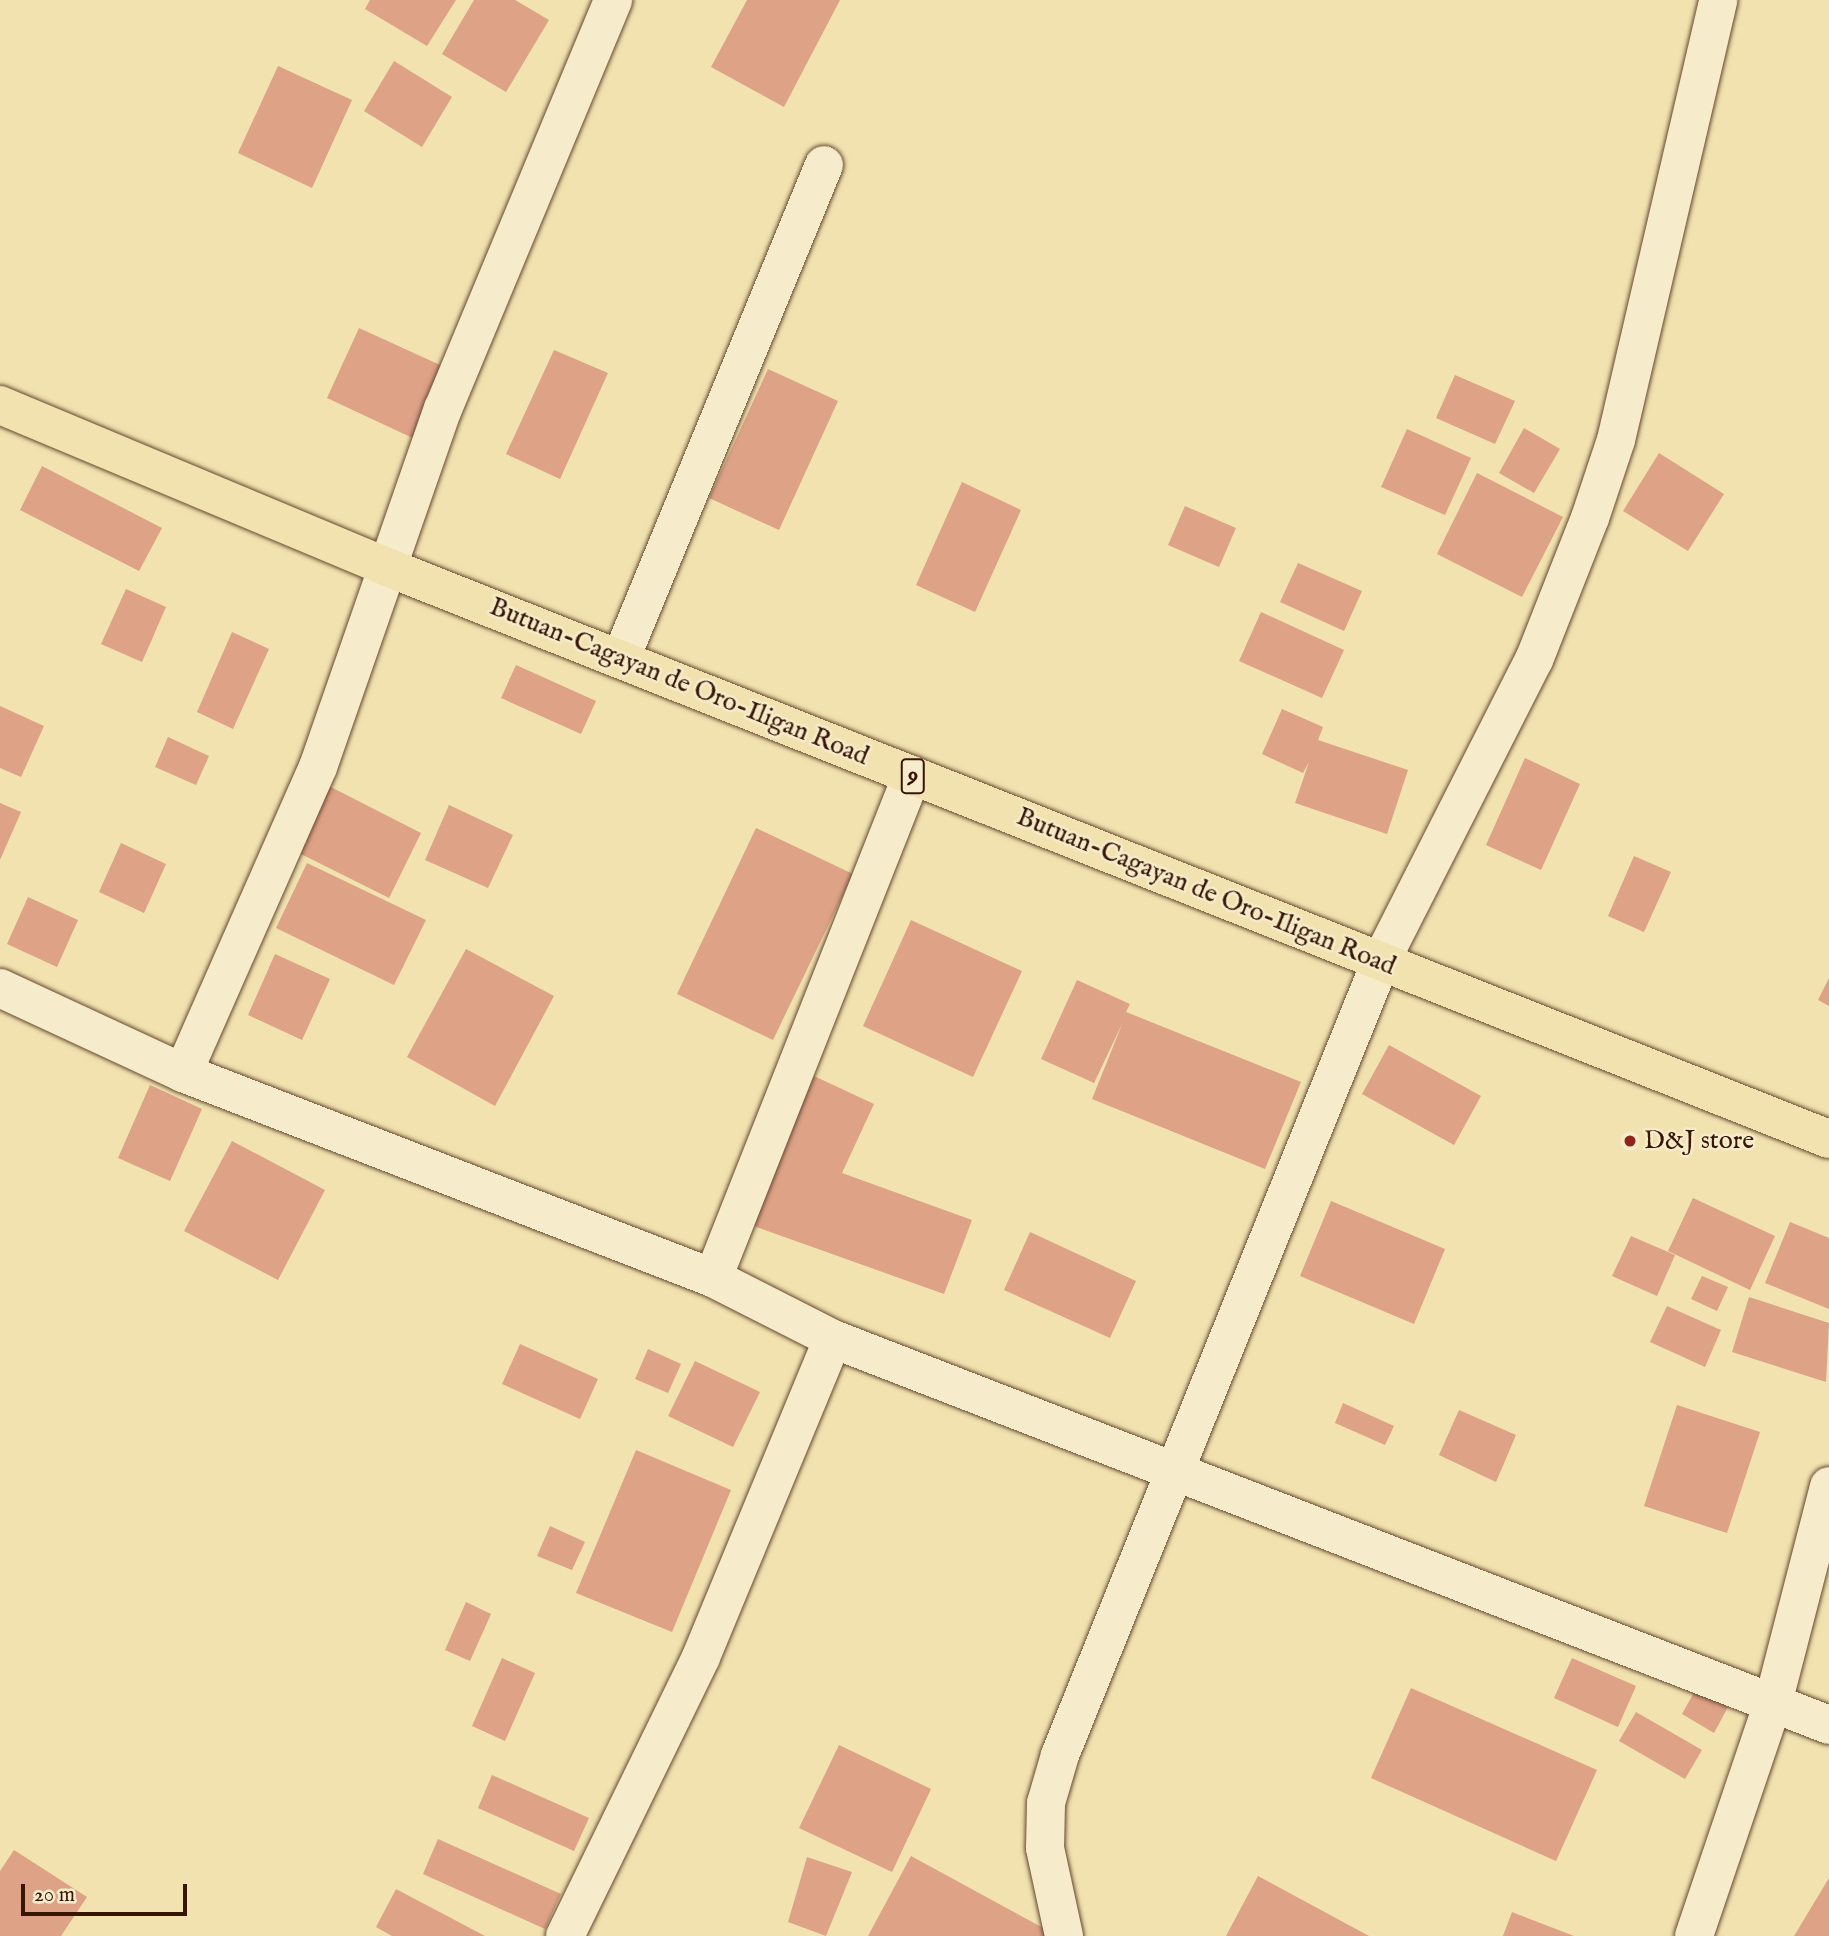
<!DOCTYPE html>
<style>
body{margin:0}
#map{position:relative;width:1829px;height:1936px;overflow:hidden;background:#f1e2af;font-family:"IM FELL English",serif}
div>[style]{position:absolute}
.building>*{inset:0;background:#dea287}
.roads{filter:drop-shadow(0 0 2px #664930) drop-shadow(0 0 2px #664930)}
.street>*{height:38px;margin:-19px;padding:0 19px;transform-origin:19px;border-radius:19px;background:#f6eccb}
.highway>*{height:38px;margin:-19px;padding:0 19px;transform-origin:19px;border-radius:19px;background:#f1e2af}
.dots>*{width:19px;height:19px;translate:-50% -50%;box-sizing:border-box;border:4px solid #f6eccb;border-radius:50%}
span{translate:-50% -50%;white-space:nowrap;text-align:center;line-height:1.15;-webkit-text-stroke:5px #f6eccb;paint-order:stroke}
.shield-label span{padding:2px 5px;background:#f6eccb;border:2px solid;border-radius:5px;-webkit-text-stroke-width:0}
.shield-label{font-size:24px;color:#371605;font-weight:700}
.street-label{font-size:26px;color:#371605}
.poi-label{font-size:26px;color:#371605}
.left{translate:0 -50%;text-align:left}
.scale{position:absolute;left:21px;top:1884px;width:166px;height:32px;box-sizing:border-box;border:4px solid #371605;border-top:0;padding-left:9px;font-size:21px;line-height:24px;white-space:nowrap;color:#371605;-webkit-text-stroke:5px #f6eccb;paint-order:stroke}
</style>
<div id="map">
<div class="building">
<div style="clip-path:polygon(370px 0,456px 0,427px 46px,365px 9px)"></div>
<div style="clip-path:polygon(474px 0,515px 0,549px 20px,506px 92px,442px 54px)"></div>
<div style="clip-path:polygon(747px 0,840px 0,784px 107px,711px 67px)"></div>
<div style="clip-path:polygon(394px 61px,452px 97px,422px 147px,364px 111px)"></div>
<div style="clip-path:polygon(278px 66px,352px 100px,312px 188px,238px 153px)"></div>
<div style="clip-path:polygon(359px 328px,451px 370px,419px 441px,327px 398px)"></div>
<div style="clip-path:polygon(554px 350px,608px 373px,560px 479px,506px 454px)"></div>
<div style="clip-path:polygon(768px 369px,838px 401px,779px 530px,709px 498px)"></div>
<div style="clip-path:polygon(1455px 375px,1515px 401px,1495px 444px,1436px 418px)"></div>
<div style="clip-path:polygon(1524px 428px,1560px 449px,1534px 493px,1499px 473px)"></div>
<div style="clip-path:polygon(1407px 429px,1471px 458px,1445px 515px,1381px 487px)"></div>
<div style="clip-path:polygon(1659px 453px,1724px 494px,1688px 551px,1623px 511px)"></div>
<div style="clip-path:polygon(42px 466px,162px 528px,139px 571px,20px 510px)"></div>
<div style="clip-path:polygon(1477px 473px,1563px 517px,1522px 597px,1437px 554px)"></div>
<div style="clip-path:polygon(962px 482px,1021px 510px,975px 612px,916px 585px)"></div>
<div style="clip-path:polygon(1185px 506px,1236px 528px,1219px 567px,1168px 545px)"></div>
<div style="clip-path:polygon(1298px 563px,1362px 591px,1344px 631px,1280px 602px)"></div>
<div style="clip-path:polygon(126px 589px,166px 607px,142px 662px,101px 644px)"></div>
<div style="clip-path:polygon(1261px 612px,1344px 650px,1322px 698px,1239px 661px)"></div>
<div style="clip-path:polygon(232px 632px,269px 649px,233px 729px,197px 712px)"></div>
<div style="clip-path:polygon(516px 665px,596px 701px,581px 734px,501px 698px)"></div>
<div style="clip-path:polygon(0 706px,44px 726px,21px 777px,0 768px)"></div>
<div style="clip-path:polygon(1282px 709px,1323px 727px,1318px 740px,1408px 770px,1387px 834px,1295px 803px,1309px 762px,1303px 773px,1262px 754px)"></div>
<div style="clip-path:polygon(168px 737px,209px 756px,196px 785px,155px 767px)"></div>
<div style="clip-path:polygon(1525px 758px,1580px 784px,1541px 870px,1486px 845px)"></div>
<div style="clip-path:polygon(325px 784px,421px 833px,389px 898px,293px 850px)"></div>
<div style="clip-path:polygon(0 803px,21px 812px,0 860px)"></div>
<div style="clip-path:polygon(449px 805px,513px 835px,488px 888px,425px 860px)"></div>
<div style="clip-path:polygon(756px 828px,853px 874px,773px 1040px,677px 994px)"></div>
<div style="clip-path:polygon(121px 843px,166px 864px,144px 913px,99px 892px)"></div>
<div style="clip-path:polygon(1634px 856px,1671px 872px,1644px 932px,1608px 916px)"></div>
<div style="clip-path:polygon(307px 863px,426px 920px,394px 985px,276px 928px)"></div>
<div style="clip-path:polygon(28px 897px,78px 920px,57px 967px,7px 944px)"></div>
<div style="clip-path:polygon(911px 920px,1022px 971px,973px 1077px,863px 1026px)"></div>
<div style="clip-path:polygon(466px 949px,554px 996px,495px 1106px,407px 1057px)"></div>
<div style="clip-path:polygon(275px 954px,330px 979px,302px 1040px,248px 1015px)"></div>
<div style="clip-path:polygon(1829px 978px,1829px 1006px,1818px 1000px)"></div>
<div style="clip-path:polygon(1077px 980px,1130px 1004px,1126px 1012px,1301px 1082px,1265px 1169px,1092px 1099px,1123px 1022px,1094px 1083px,1041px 1059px)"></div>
<div style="clip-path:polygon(1389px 1045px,1481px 1096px,1454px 1145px,1362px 1094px)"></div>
<div style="clip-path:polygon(814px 1076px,874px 1104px,842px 1173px,972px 1220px,944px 1294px,751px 1225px)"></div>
<div style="clip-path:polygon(150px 1085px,202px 1109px,170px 1181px,118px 1158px)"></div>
<div style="clip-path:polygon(232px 1141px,325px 1190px,278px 1280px,184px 1231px)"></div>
<div style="clip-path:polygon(1693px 1198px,1775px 1236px,1750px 1290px,1668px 1251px)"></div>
<div style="clip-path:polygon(1331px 1201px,1445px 1249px,1414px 1324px,1300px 1276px)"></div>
<div style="clip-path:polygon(1790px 1222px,1829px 1238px,1829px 1309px,1765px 1283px)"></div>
<div style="clip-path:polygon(1030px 1232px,1136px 1281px,1110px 1338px,1004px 1290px)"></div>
<div style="clip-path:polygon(1631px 1236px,1675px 1255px,1657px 1296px,1612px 1276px)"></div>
<div style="clip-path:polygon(1702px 1276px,1728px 1287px,1717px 1311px,1691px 1299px)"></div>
<div style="clip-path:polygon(1749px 1297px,1829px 1323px,1826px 1382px,1732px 1352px)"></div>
<div style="clip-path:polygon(1667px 1306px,1721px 1330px,1705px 1367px,1650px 1342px)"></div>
<div style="clip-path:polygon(520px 1344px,598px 1379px,580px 1419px,502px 1384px)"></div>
<div style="clip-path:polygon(648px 1349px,681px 1364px,668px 1393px,635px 1379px)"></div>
<div style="clip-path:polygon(695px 1361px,760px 1392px,733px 1447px,668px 1416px)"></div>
<div style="clip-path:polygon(1343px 1403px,1394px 1426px,1385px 1445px,1335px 1423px)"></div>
<div style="clip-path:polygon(1677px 1405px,1760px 1432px,1727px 1533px,1644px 1506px)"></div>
<div style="clip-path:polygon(1459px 1410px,1516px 1435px,1496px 1482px,1439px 1455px)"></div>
<div style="clip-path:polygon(636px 1450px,731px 1490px,672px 1632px,576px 1593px)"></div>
<div style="clip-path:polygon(550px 1526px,585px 1542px,572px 1570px,537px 1556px)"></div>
<div style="clip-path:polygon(466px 1602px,491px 1614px,470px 1661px,445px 1650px)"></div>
<div style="clip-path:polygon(502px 1658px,535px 1673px,505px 1741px,472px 1726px)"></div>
<div style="clip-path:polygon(1572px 1658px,1636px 1686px,1618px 1727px,1554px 1698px)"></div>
<div style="clip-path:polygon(1411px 1688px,1597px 1770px,1556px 1861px,1371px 1778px)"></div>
<div style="clip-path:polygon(1696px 1689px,1728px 1707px,1714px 1733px,1682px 1714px)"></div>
<div style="clip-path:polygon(1636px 1712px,1702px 1750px,1685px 1779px,1619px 1741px)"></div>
<div style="clip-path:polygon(839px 1745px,931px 1789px,892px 1872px,799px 1828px)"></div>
<div style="clip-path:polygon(492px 1775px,589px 1818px,574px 1851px,478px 1808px)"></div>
<div style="clip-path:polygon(438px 1839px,561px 1894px,545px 1929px,423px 1874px)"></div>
<div style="clip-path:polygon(14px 1850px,87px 1897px,61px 1936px,0 1936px,0 1871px)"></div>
<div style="clip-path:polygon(911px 1856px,1047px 1930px,1044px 1936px,868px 1936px)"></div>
<div style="clip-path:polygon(807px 1857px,852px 1872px,826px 1936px,788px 1922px)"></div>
<div style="clip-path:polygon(1258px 1876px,1369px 1936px,1226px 1936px)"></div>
<div style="clip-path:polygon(1829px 1878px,1829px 1936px,1794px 1936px)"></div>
<div style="clip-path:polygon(396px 1889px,485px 1936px,392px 1936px,376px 1927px)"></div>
<div style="clip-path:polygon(1512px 1912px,1574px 1936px,1503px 1936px)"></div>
</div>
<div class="roads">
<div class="street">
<div style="left:621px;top:658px;width:533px;rotate:-67.62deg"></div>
<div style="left:0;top:988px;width:202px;rotate:24.9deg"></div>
<div style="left:183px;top:1073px;width:568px;rotate:21.15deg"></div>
<div style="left:713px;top:1278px;width:135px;rotate:26.9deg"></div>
<div style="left:833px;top:1339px;width:1068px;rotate:21.18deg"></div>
<div style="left:183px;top:1073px;width:334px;rotate:-66.2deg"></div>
<div style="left:318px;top:767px;width:379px;rotate:-70.8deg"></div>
<div style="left:443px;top:409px;width:443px;rotate:-67.4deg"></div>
<div style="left:713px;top:1278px;width:541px;rotate:-68.41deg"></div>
<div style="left:565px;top:1936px;width:310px;rotate:-64deg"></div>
<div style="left:701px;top:1657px;width:344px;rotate:-67.5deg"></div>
<div style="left:1064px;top:1936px;width:90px;rotate:-102.2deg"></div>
<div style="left:1045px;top:1848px;width:45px;rotate:-88.7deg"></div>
<div style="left:1046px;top:1803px;width:50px;rotate:-73.7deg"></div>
<div style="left:1060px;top:1755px;width:856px;rotate:-67.99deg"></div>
<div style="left:1381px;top:961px;width:338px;rotate:-63.1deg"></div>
<div style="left:1534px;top:660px;width:153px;rotate:-68.5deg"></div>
<div style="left:1590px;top:518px;width:82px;rotate:-71.6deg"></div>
<div style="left:1616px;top:440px;width:452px;rotate:-76.9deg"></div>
<div style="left:1694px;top:1936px;width:246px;rotate:-71.3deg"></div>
<div style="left:1773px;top:1703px;width:224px;rotate:-75.5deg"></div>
</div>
<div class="highway">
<div style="left:0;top:405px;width:420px;rotate:22.7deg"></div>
<div style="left:387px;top:567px;width:1551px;rotate:21.64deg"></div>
</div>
</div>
<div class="dots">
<div style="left:1630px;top:1141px;background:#8f2418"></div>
</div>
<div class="shield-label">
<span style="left:913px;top:776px">9</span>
</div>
<div class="street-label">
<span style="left:679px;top:682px;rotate:22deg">Butuan-Cagayan de Oro-Iligan Road</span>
<span style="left:1206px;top:892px;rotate:22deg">Butuan-Cagayan de Oro-Iligan Road</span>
</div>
<div class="poi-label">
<span class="left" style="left:1644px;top:1141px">D&amp;J store</span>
</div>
<div class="scale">20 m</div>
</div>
